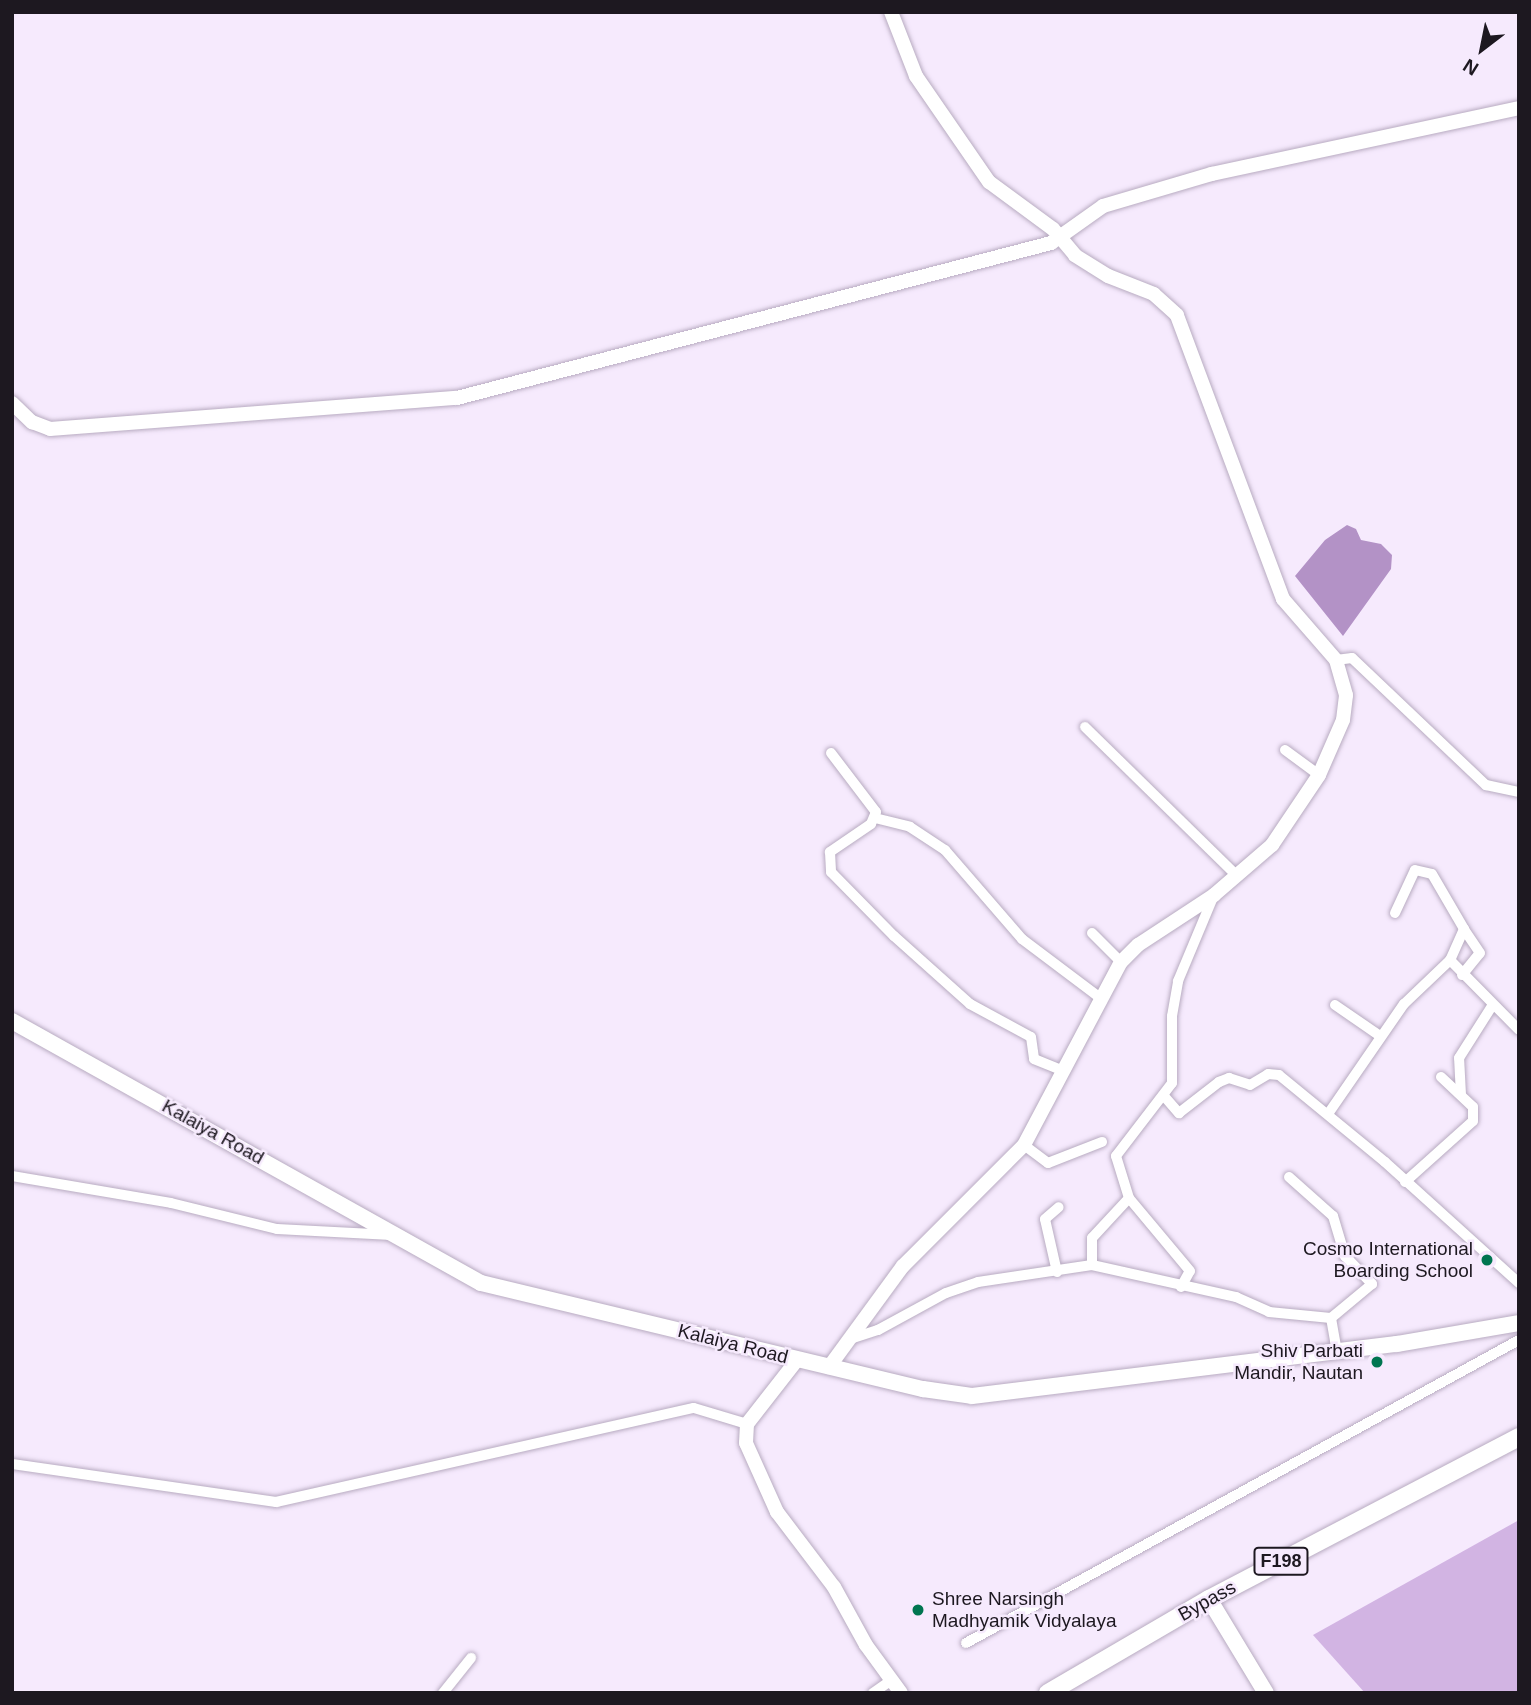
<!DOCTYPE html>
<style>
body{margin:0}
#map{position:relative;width:1531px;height:1705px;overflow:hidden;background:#f6eafd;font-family:Arial,sans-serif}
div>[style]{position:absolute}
.green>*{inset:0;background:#d2b4e3}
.water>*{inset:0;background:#b392c6}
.roads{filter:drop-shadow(0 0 2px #b8abc1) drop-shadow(0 0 2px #b8abc1)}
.minor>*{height:10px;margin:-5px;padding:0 5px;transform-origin:5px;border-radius:5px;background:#fff}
.tertiary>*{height:14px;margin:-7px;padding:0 7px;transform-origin:7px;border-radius:7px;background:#fff}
.secondary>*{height:16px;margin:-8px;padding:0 8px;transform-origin:8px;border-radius:8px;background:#fff}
.primary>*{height:18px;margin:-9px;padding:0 9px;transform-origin:9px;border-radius:9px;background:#fff}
.dots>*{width:19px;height:19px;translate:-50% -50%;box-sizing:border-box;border:4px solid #f6eafd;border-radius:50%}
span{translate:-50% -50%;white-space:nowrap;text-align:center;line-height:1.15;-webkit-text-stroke:5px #f6eafd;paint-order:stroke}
.shield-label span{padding:2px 5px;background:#f6eafd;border:2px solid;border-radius:5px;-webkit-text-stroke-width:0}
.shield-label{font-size:18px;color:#1d1820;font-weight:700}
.street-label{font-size:19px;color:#1d1820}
.poi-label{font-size:19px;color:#1d1820}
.right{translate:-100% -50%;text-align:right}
.left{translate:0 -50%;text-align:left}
.frame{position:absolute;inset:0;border:14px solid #1d1820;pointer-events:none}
.north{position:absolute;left:1447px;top:14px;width:70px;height:70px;-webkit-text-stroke:5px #f6eafd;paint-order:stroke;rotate:212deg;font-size:19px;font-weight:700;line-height:28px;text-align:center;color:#1d1820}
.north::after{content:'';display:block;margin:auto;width:24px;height:32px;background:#1d1820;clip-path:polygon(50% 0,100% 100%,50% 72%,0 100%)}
</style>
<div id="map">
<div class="green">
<div style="clip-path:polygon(1519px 1520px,1519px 1693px,1365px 1693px,1313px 1635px)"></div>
</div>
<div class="water">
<div style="clip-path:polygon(1347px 525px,1356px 529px,1361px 540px,1381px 544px,1392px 555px,1391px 569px,1343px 636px,1295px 576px,1325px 540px)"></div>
</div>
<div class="roads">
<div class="minor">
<div style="left:1336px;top:660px;width:16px;rotate:-7deg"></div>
<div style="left:1352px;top:658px;width:185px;rotate:43.5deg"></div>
<div style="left:1486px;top:785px;width:34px;rotate:12deg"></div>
<div style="left:1085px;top:727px;width:211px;rotate:44.4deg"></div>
<div style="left:1285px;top:750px;width:42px;rotate:36.3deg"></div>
<div style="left:831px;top:753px;width:74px;rotate:52.7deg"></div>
<div style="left:876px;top:812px;width:13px;rotate:113deg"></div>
<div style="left:871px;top:824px;width:50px;rotate:145.7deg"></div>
<div style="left:830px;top:852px;width:20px;rotate:87deg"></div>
<div style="left:831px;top:872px;width:90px;rotate:45.5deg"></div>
<div style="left:894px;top:936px;width:102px;rotate:41.8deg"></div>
<div style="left:970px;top:1004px;width:69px;rotate:28.4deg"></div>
<div style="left:1031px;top:1037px;width:22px;rotate:82deg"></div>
<div style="left:1034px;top:1059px;width:31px;rotate:22deg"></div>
<div style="left:875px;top:818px;width:36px;rotate:14deg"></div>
<div style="left:910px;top:827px;width:42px;rotate:33.3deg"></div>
<div style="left:945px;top:850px;width:118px;rotate:49.1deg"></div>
<div style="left:1022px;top:939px;width:96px;rotate:37deg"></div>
<div style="left:1395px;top:913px;width:47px;rotate:-65.1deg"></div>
<div style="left:1415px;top:870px;width:17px;rotate:13deg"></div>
<div style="left:1432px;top:874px;width:64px;rotate:59.8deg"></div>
<div style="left:1464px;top:929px;width:34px;rotate:114deg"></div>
<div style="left:1450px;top:960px;width:98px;rotate:45.4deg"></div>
<div style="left:1092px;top:933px;width:41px;rotate:45deg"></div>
<div style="left:1462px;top:975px;width:28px;rotate:-51deg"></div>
<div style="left:1480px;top:953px;width:29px;rotate:-124deg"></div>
<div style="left:1335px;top:1005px;width:55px;rotate:34.6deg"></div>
<div style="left:1461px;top:1095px;width:37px;rotate:-93deg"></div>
<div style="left:1459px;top:1058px;width:62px;rotate:-57.6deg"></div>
<div style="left:1164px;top:1096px;width:23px;rotate:49deg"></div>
<div style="left:1179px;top:1113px;width:51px;rotate:-37.8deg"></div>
<div style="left:1219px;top:1082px;width:11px;rotate:-22deg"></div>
<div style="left:1229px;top:1078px;width:22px;rotate:18deg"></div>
<div style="left:1250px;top:1085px;width:21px;rotate:-31deg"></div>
<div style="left:1268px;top:1074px;width:11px;rotate:5deg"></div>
<div style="left:1279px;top:1075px;width:137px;rotate:39.4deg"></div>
<div style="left:1385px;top:1162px;width:181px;rotate:42.1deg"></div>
<div style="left:1328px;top:1114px;width:134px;rotate:-55.4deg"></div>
<div style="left:1404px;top:1004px;width:64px;rotate:-43.7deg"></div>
<div style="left:1024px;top:1145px;width:30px;rotate:37deg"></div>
<div style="left:1048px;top:1163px;width:58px;rotate:-21.3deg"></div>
<div style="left:12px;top:1176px;width:161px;rotate:9.6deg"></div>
<div style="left:171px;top:1203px;width:109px;rotate:13.8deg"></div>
<div style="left:277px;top:1229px;width:115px;rotate:3deg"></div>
<div style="left:1289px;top:1177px;width:59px;rotate:41.6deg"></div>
<div style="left:1333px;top:1216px;width:42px;rotate:73.3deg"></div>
<div style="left:1345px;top:1256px;width:39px;rotate:46deg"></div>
<div style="left:1372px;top:1284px;width:53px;rotate:140.3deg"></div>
<div style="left:1405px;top:1182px;width:91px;rotate:-41.9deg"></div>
<div style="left:1473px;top:1121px;width:14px;rotate:-90deg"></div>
<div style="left:1473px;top:1107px;width:44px;rotate:-136.8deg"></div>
<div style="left:1092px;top:1265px;width:27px;rotate:-90deg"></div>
<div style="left:1092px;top:1238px;width:54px;rotate:-47.2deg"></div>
<div style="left:1057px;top:1272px;width:54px;rotate:-102.8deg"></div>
<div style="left:1045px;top:1219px;width:18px;rotate:-41deg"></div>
<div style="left:1181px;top:1287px;width:18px;rotate:-61deg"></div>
<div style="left:1190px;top:1271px;width:95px;rotate:-129.9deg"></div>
<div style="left:1129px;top:1198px;width:44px;rotate:-107.2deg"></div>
<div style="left:1116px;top:1156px;width:92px;rotate:-52.5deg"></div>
<div style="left:1172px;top:1083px;width:67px;rotate:-90deg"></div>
<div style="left:1172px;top:1016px;width:36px;rotate:-80deg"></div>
<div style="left:1178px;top:981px;width:93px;rotate:-67.3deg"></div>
<div style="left:847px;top:1340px;width:33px;rotate:-18deg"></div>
<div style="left:878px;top:1330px;width:77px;rotate:-28.6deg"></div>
<div style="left:946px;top:1293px;width:34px;rotate:-19deg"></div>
<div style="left:978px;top:1282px;width:115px;rotate:-8.5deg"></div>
<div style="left:1092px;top:1265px;width:148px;rotate:12.5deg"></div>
<div style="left:1236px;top:1297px;width:36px;rotate:24deg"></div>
<div style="left:1269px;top:1312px;width:62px;rotate:5.5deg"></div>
<div style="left:1331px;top:1318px;width:34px;rotate:80deg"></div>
<div style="left:12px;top:1464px;width:267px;rotate:8.2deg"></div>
<div style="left:276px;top:1502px;width:428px;rotate:-12.7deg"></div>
<div style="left:694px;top:1408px;width:55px;rotate:16.8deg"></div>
<div style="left:966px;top:1643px;width:631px;rotate:-28.72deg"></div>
<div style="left:443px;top:1693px;width:45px;rotate:-51.3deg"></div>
<div style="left:873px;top:1693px;width:21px;rotate:-35deg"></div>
</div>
<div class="tertiary">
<div style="left:12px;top:403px;width:28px;rotate:44deg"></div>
<div style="left:32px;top:422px;width:19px;rotate:21deg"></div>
<div style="left:50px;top:429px;width:408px;rotate:-4.4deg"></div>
<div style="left:457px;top:398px;width:614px;rotate:-14.62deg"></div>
<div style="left:1051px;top:243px;width:64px;rotate:-35.4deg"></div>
<div style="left:1103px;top:206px;width:114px;rotate:-16.4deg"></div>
<div style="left:1212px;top:174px;width:314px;rotate:-12.1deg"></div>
<div style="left:797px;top:1360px;width:81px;rotate:128deg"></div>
<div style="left:747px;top:1424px;width:19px;rotate:93deg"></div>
<div style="left:746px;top:1443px;width:76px;rotate:65.8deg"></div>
<div style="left:777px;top:1512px;width:94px;rotate:52.8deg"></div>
<div style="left:834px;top:1587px;width:66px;rotate:61.1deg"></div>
<div style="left:866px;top:1645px;width:59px;rotate:53.9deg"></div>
<div style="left:829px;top:1367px;width:125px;rotate:-53.8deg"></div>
<div style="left:903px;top:1266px;width:171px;rotate:-45deg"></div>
<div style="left:1024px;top:1145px;width:207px;rotate:-62.1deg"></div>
<div style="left:1121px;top:962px;width:24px;rotate:-45deg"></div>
<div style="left:1138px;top:945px;width:91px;rotate:-33.3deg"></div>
<div style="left:1214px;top:895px;width:77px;rotate:-40.8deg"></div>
<div style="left:1272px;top:845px;width:84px;rotate:-56.1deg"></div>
<div style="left:1319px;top:775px;width:60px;rotate:-66.4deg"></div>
<div style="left:1343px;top:720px;width:25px;rotate:-83deg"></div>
<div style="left:1346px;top:695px;width:36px;rotate:-106deg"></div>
<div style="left:1336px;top:660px;width:81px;rotate:-131deg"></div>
<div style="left:1283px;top:599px;width:303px;rotate:-110.5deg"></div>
<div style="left:1177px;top:315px;width:31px;rotate:-138deg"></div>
<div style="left:1154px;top:294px;width:49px;rotate:-158.6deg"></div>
<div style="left:1108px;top:276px;width:39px;rotate:-148deg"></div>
<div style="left:1075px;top:255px;width:34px;rotate:-130deg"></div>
<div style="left:1053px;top:229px;width:79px;rotate:-143.7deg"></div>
<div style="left:989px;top:182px;width:129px;rotate:-124.6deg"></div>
<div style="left:916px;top:76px;width:69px;rotate:-111.3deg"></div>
</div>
<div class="secondary">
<div style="left:12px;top:1021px;width:537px;rotate:29.19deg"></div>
<div style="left:481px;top:1283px;width:455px;rotate:13.5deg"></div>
<div style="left:923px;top:1389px;width:49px;rotate:8.1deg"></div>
<div style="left:972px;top:1396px;width:428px;rotate:-7deg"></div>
<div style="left:1397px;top:1344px;width:124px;rotate:-9.8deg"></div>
<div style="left:1209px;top:1599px;width:110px;rotate:58.8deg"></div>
</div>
<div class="primary">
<div style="left:1048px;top:1693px;width:186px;rotate:-30.3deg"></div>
<div style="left:1209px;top:1599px;width:350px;rotate:-27.6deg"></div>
</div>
</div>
<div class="dots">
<div style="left:1487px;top:1260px;background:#007550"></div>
<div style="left:1377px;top:1362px;background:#007550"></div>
<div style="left:918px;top:1610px;background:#007550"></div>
</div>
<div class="shield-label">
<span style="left:1281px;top:1561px">F198</span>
</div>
<div class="street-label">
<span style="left:213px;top:1132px;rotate:29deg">Kalaiya Road</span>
<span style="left:733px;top:1344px;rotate:14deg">Kalaiya Road</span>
<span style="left:1207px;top:1601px;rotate:-29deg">Bypass</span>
</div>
<div class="poi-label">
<span class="right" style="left:1473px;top:1260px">Cosmo International<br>Boarding School</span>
<span class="right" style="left:1363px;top:1362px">Shiv Parbati<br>Mandir, Nautan</span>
<span class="left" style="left:932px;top:1610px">Shree Narsingh<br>Madhyamik Vidyalaya</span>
</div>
<div class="frame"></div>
<div class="north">N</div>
</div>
